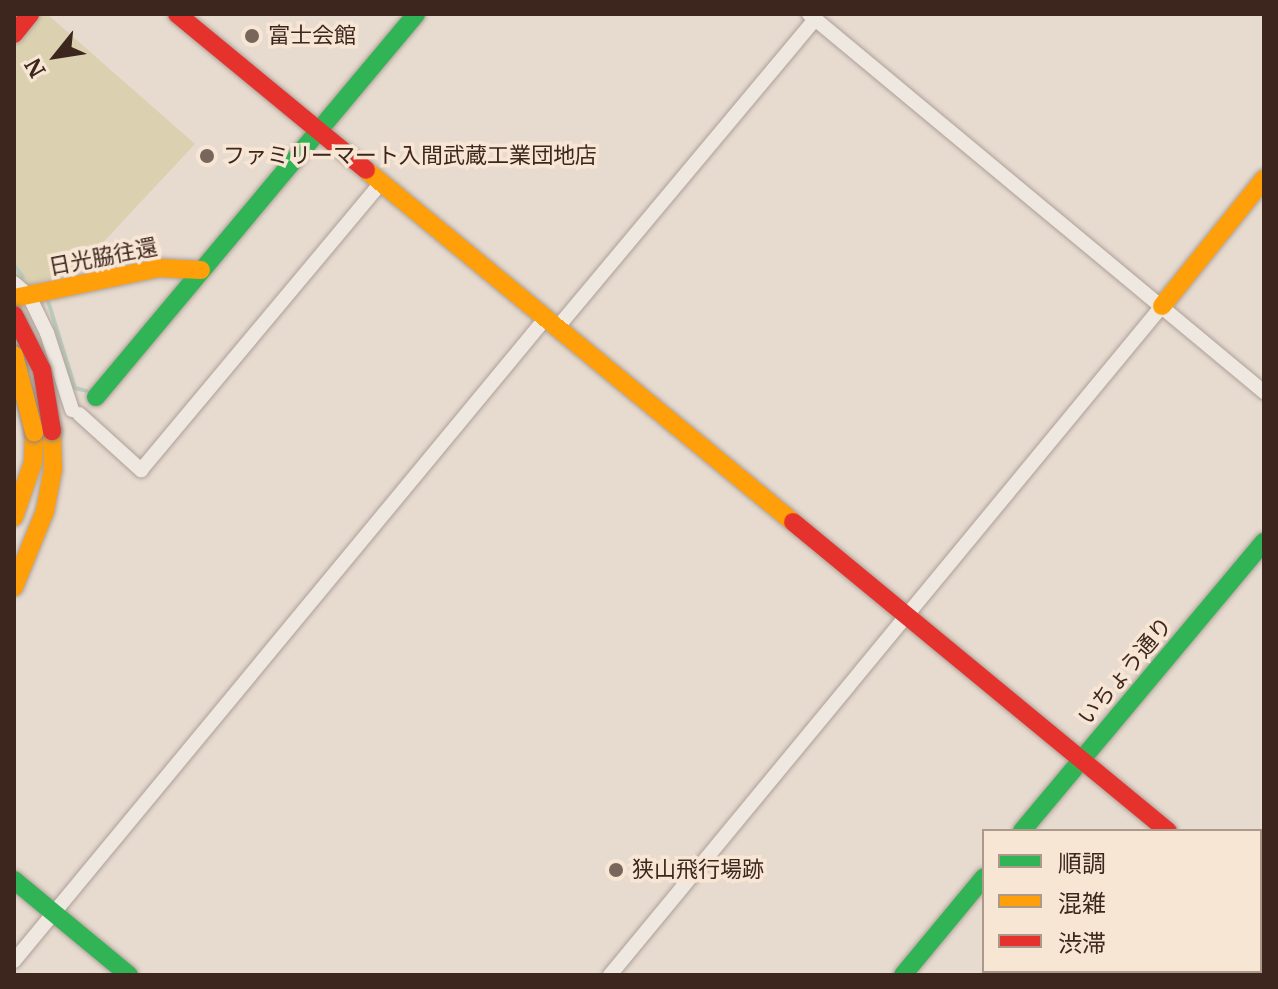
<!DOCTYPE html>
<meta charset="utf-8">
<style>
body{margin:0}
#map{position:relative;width:1278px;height:989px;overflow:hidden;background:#e7dacf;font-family:Merriweather,"Noto Sans JP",serif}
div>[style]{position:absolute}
.green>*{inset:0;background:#dbd1b0}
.stream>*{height:4px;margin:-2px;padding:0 2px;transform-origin:2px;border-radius:2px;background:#bacbbd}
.roads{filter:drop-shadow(0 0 2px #ada097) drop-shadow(0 0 2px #ada097)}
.street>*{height:14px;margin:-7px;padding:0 7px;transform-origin:7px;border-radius:7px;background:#efe8e1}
.fast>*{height:18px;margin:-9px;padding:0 9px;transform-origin:9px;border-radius:9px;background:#30b455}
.slow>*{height:18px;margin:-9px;padding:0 9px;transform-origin:9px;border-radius:9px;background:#ff9f0a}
.jam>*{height:18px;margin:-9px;padding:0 9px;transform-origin:9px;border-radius:9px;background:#e5322d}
.bridges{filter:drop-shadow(0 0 2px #92857e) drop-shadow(0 0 2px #92857e)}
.slow-bridge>*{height:18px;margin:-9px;padding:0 9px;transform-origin:9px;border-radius:9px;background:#ff9f0a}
.jam-bridge>*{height:18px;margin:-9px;padding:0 9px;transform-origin:9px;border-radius:9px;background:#e5322d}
.dots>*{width:22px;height:22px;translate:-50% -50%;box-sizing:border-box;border:4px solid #f8e6d5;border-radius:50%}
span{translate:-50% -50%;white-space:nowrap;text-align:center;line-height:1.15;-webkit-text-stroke:7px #f8e6d5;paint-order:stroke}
.poi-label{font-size:22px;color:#3d261e}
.left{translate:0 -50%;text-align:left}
.street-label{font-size:22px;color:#3d261e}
.frame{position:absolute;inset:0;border:16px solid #3d261e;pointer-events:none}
.legend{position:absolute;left:982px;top:829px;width:280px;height:144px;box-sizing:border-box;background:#f8e6d5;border:2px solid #ad998c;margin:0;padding:10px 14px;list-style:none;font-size:24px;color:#3d261e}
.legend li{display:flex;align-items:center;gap:16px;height:40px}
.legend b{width:40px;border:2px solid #ad998c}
.north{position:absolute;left:16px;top:16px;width:80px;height:80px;-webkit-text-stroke:6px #f8e6d5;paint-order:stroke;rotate:240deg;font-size:22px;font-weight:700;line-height:32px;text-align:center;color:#3d261e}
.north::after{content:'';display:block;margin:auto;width:28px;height:36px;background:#3d261e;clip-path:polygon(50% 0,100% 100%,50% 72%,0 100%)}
</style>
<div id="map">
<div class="green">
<div style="clip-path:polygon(14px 14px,47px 14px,195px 144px,79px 268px,22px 288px,14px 278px)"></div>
</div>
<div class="stream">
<div style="left:14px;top:265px;width:15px;rotate:53deg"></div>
<div style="left:48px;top:301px;width:91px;rotate:72.8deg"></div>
<div style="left:75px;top:388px;width:12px;rotate:14deg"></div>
</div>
<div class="roads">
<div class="street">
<div style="left:809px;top:14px;width:592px;rotate:39.72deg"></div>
<div style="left:14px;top:283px;width:20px;rotate:41deg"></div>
<div style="left:29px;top:296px;width:41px;rotate:64.1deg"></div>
<div style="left:47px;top:333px;width:81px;rotate:72deg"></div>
<div style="left:557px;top:328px;width:403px;rotate:-50.1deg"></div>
<div style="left:79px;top:414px;width:84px;rotate:42.1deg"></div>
<div style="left:141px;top:470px;width:374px;rotate:-50.1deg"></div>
<div style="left:14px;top:961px;width:833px;rotate:-50.41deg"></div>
<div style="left:610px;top:975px;width:867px;rotate:-50.47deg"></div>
</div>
<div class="fast">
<div style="left:96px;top:397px;width:499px;rotate:-50.1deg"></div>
<div style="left:1022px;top:831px;width:377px;rotate:-50.1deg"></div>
<div style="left:14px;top:880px;width:149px;rotate:39.6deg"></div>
<div style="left:1260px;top:906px;width:5px;rotate:37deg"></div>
<div style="left:1260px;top:945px;width:6px;rotate:-51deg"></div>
<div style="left:903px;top:975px;width:127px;rotate:-50.4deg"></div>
<div style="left:1235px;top:975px;width:6px;rotate:-45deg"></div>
</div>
<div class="slow">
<div style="left:366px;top:170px;width:553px;rotate:39.5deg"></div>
<div style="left:14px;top:298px;width:148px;rotate:-11.7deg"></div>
<div style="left:159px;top:268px;width:42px;rotate:2.7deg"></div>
<div style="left:1162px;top:306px;width:163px;rotate:-51.2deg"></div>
<div style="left:14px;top:517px;width:58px;rotate:-70.9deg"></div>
<div style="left:33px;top:462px;width:30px;rotate:-88deg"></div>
<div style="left:14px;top:587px;width:82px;rotate:-67.8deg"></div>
<div style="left:45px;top:511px;width:43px;rotate:-79.2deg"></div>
<div style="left:53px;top:469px;width:38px;rotate:-92deg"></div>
</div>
<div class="jam">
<div style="left:177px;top:14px;width:245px;rotate:39.5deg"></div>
<div style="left:14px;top:34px;width:26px;rotate:-51deg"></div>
<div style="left:793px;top:522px;width:486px;rotate:39.5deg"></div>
</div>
</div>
<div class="bridges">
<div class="slow-bridge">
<div style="left:14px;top:355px;width:80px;rotate:75.4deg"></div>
</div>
<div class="jam-bridge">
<div style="left:14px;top:315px;width:62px;rotate:63deg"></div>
<div style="left:42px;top:370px;width:62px;rotate:80.7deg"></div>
</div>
</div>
<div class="dots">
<div style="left:252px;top:36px;background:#78655c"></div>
<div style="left:207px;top:156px;background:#78655c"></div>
<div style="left:616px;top:870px;background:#78655c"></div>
</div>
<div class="poi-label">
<span class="left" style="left:268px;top:36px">富士会館</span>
<span class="left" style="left:223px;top:156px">ファミリーマート入間武蔵工業団地店</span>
<span class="left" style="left:632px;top:870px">狭山飛行場跡</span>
</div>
<div class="street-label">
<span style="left:103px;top:257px;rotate:-11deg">日光脇往還</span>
<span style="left:1125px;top:671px;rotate:-50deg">いちょう通り</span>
</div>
<div class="frame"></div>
<ul class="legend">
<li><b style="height:10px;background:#30b455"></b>順調</li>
<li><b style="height:10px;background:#ff9f0a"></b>混雑</li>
<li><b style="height:10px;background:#e5322d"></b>渋滞</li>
</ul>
<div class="north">N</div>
</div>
